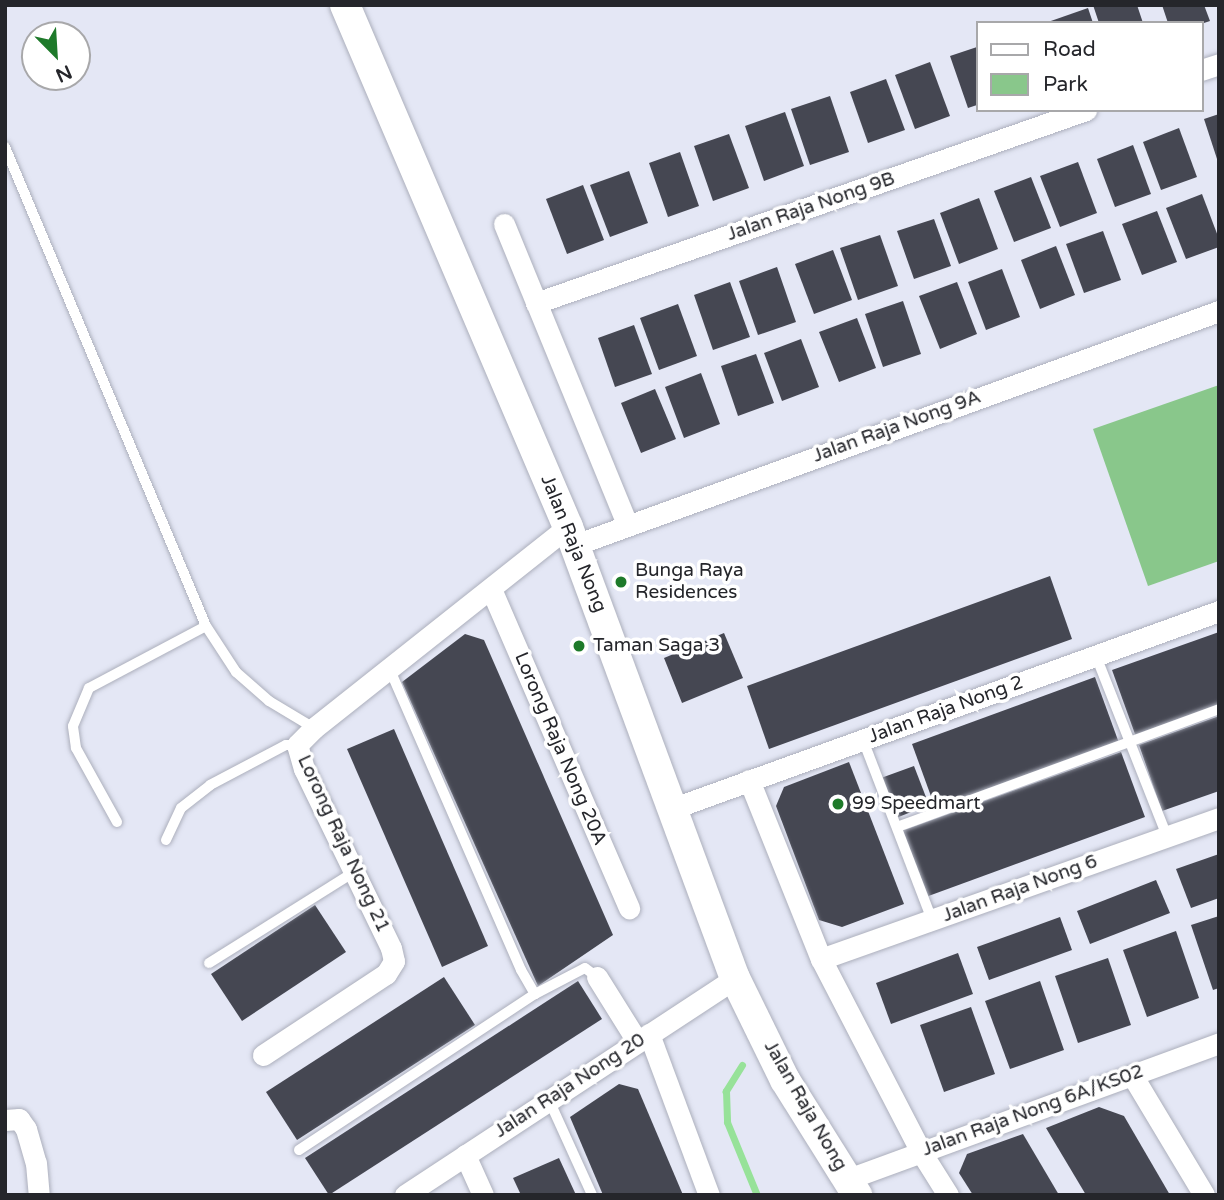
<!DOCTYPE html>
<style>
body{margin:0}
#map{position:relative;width:1224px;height:1200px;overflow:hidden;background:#e4e7f5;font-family:"Varela Round",sans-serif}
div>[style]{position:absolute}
.green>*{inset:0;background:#89c78b}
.stream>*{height:7px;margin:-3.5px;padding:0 3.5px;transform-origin:3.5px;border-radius:3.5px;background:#97e299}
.building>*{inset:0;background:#454752}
.roads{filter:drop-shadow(0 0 2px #acafbc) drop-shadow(0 0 2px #acafbc)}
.lane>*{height:10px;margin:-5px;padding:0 5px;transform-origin:5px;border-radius:5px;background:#fff}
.street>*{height:21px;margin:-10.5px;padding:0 10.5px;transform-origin:10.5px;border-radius:10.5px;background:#fff}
.secondary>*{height:30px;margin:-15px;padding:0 15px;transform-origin:15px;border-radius:15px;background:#fff}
.dots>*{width:19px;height:19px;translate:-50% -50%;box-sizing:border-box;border:4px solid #fff;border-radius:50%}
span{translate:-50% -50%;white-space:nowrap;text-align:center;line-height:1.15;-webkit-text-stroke:7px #fff;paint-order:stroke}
.street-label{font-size:19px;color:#25262b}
.poi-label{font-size:19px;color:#25262b}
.left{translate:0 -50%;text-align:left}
.frame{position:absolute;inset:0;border:7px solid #25262b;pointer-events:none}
.legend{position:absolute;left:976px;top:21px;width:228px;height:91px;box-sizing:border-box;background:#fff;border:2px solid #a8a8aa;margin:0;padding:9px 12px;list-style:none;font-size:21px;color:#25262b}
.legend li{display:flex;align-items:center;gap:14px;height:35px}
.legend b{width:35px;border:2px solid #a8a8aa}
.north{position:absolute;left:21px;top:21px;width:70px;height:70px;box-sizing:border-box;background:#fff;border:2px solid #a8a8aa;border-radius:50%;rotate:156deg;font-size:19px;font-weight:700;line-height:28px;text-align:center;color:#25262b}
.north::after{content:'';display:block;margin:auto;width:24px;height:32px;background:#1e7a2a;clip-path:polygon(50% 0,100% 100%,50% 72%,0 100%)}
</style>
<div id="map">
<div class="green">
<div style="clip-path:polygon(1219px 385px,1219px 561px,1148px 586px,1093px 429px)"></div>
</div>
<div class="stream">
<div style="left:742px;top:1065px;width:31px;rotate:122deg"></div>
<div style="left:726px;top:1091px;width:31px;rotate:88deg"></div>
<div style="left:727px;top:1122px;width:79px;rotate:67.7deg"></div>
</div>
<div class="building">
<div style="clip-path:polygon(1093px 5px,1137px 5px,1143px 23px,1099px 23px)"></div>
<div style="clip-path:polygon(1162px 5px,1204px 5px,1210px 21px,1201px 24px,1168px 23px)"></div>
<div style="clip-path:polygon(1088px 8px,1093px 23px,1048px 23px,1048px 22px)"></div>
<div style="clip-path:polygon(977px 47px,977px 105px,968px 108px,950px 56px)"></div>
<div style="clip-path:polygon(930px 62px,950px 116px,915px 129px,895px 75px)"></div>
<div style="clip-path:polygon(886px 79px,905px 130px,868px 143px,850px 92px)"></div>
<div style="clip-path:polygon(830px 96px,849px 152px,810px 165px,791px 109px)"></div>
<div style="clip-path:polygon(785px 112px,804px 166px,764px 181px,745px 126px)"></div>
<div style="clip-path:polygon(1219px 114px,1219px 162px,1218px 162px,1204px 119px)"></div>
<div style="clip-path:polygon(1179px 128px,1197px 177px,1161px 190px,1143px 142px)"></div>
<div style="clip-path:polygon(729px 134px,749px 188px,713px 201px,694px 146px)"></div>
<div style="clip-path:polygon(1133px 145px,1151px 194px,1115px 207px,1097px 159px)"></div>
<div style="clip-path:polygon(680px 152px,699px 206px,668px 217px,649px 163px)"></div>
<div style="clip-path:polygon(1078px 162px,1097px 213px,1060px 227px,1040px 176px)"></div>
<div style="clip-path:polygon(629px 171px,648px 223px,610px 237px,590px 185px)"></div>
<div style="clip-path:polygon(1031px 177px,1051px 228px,1014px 242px,994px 191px)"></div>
<div style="clip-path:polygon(583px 185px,604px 240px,567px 254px,546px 199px)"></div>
<div style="clip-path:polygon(1202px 194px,1219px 239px,1219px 247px,1186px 259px,1166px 208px)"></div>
<div style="clip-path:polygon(979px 198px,998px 249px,959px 264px,940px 213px)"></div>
<div style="clip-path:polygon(1157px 211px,1177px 262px,1142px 275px,1122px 224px)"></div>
<div style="clip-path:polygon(934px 219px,951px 266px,914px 279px,897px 231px)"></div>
<div style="clip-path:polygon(1103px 231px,1121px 280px,1084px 293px,1066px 244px)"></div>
<div style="clip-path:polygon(880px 235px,898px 286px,858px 300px,840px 248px)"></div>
<div style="clip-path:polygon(1056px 246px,1075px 295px,1040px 309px,1021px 260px)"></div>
<div style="clip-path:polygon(833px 250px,852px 300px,814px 314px,795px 264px)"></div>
<div style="clip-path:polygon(777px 267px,796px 322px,758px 335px,739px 281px)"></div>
<div style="clip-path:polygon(1002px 269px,1020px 317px,986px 330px,968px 282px)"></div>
<div style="clip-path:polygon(730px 282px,750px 337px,713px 350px,694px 295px)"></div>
<div style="clip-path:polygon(957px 282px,977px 334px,940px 349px,919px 296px)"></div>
<div style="clip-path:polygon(903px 301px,921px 354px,883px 367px,865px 314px)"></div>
<div style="clip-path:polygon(678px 304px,697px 356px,659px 370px,640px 318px)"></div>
<div style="clip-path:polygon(857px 318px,876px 368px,839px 382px,819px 332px)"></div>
<div style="clip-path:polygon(634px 325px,652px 374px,615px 387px,598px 338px)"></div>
<div style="clip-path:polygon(801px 339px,819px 387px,782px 401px,764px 353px)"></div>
<div style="clip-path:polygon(756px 354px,774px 403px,738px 416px,721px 366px)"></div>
<div style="clip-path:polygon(701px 373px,720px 424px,684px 438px,665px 387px)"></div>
<div style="clip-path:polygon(655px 389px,676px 439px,641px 453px,621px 403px)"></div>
<div style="clip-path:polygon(1050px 576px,1072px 639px,769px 749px,747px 686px)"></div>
<div style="clip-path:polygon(1219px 632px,1219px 707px,1136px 737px,1112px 670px)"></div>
<div style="clip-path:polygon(724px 633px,743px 678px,682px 703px,664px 658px)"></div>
<div style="clip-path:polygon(465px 634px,484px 640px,613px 935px,538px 986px,402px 682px)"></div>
<div style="clip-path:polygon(1095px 677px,1119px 743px,936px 810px,912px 744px)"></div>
<div style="clip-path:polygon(1219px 716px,1219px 791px,1162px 811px,1139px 745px)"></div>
<div style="clip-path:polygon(394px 729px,488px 946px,442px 967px,347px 749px)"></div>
<div style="clip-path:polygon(1121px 752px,1145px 817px,923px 898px,899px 832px)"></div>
<div style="clip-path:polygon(849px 762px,904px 904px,842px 927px,819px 920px,776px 806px,784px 787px)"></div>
<div style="clip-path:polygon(914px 766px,929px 805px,896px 818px,881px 778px)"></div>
<div style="clip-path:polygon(1219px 854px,1219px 898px,1191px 908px,1176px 869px)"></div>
<div style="clip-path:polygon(1156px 880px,1170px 913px,1090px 944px,1077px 911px)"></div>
<div style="clip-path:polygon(315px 905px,346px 952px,242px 1021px,211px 974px)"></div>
<div style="clip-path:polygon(1219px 916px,1219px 988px,1213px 990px,1191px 925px)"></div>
<div style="clip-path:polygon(1060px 917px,1072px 950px,989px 980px,977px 947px)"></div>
<div style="clip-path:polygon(1176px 931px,1199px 998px,1147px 1017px,1123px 950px)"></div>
<div style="clip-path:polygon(958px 953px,973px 994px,891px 1024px,876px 983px)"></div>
<div style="clip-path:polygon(1108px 958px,1131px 1025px,1078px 1043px,1055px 976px)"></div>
<div style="clip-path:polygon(444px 977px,475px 1025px,297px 1140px,266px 1092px)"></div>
<div style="clip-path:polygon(578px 981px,602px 1019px,329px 1195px,305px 1158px)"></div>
<div style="clip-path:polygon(1040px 981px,1064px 1050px,1010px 1069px,985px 1001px)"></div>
<div style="clip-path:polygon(971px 1007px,995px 1074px,944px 1092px,920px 1025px)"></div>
<div style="clip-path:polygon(619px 1084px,638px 1089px,683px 1195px,603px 1195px,570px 1117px)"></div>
<div style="clip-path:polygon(1099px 1107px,1124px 1116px,1170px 1195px,1086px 1195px,1046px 1128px)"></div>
<div style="clip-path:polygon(1023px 1134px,1059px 1195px,973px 1195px,959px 1173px,967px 1154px)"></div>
<div style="clip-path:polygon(559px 1158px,576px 1195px,521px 1195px,513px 1178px)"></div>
</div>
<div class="roads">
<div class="lane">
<div style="left:5px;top:147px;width:519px;rotate:67.24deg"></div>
<div style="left:206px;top:626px;width:55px;rotate:56.9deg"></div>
<div style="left:236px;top:672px;width:44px;rotate:41.3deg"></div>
<div style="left:269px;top:701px;width:52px;rotate:31deg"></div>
<div style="left:1096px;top:656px;width:193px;rotate:68.5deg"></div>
<div style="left:390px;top:670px;width:327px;rotate:66.4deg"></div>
<div style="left:521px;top:970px;width:28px;rotate:60deg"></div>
<div style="left:863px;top:740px;width:193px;rotate:69deg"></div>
<div style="left:117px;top:822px;width:85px;rotate:-119deg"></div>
<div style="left:76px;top:748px;width:22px;rotate:-98deg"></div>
<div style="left:73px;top:726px;width:41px;rotate:-67.2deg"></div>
<div style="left:89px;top:688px;width:132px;rotate:-27.9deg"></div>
<div style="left:897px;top:827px;width:343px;rotate:-20.1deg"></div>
<div style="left:166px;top:840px;width:35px;rotate:-65deg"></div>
<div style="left:181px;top:808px;width:37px;rotate:-38deg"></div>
<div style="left:210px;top:785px;width:86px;rotate:-27.8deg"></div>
<div style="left:286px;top:745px;width:11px"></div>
<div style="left:209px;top:963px;width:171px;rotate:-32.1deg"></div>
<div style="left:549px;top:1100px;width:104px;rotate:65.6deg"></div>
<div style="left:299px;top:1150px;width:283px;rotate:-33.5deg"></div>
<div style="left:535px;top:994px;width:56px;rotate:-27.5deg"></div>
<div style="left:585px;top:968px;width:15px;rotate:37deg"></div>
</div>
<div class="street">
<div style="left:1201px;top:70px;width:19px;rotate:-18deg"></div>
<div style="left:504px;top:224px;width:324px;rotate:67.7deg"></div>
<div style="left:536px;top:303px;width:583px;rotate:-19.34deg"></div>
<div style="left:575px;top:545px;width:685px;rotate:-19.97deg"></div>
<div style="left:491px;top:589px;width:348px;rotate:66.6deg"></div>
<div style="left:749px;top:780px;width:193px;rotate:68.1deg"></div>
<div style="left:821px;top:959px;width:217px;rotate:62.6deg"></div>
<div style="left:921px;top:1152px;width:51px;rotate:57.9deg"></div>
<div style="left:674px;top:808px;width:580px;rotate:-19.87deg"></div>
<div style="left:821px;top:959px;width:422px;rotate:-19.5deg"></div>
<div style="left:597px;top:977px;width:75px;rotate:58deg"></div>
<div style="left:649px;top:1034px;width:172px;rotate:69.6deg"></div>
<div style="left:263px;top:1055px;width:147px;rotate:-33.4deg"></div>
<div style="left:386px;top:974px;width:15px;rotate:-58deg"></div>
<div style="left:394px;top:961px;width:13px;rotate:-103deg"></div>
<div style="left:391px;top:948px;width:199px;rotate:-115.9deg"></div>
<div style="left:304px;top:769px;width:25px;rotate:-106deg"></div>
<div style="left:297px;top:745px;width:24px;rotate:-45deg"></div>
<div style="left:314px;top:728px;width:324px;rotate:-38.4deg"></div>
<div style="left:1132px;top:1075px;width:140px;rotate:59deg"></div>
<div style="left:5px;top:1120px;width:14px;rotate:-4deg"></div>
<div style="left:19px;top:1119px;width:12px;rotate:55deg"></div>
<div style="left:26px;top:1129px;width:35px;rotate:74deg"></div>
<div style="left:36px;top:1163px;width:32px;rotate:85deg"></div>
<div style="left:465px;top:1155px;width:44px;rotate:65.8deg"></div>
<div style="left:848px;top:1179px;width:395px;rotate:-20.1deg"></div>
<div style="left:405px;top:1195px;width:395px;rotate:-33.3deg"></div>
</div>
<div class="secondary">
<div style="left:345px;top:5px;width:568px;rotate:66.87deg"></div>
<div style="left:568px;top:527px;width:481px;rotate:69.7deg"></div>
<div style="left:735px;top:978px;width:114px;rotate:63.9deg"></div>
<div style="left:785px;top:1080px;width:136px;rotate:57.9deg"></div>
</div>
</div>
<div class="dots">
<div style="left:621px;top:582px;background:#1e7a2a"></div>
<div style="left:579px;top:646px;background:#1e7a2a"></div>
<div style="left:838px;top:804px;background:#1e7a2a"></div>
</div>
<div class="street-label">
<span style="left:811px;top:207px;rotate:-19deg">Jalan Raja Nong 9B</span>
<span style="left:897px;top:427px;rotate:-20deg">Jalan Raja Nong 9A</span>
<span style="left:573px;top:544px;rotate:68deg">Jalan Raja Nong</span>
<span style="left:946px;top:710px;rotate:-20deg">Jalan Raja Nong 2</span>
<span style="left:560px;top:749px;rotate:67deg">Lorong Raja Nong 20A</span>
<span style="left:343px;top:844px;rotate:65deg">Lorong Raja Nong 21</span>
<span style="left:1020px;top:889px;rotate:-20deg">Jalan Raja Nong 6</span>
<span style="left:570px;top:1086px;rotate:-33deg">Jalan Raja Nong 20</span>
<span style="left:805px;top:1106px;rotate:60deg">Jalan Raja Nong</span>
<span style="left:1033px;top:1111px;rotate:-20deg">Jalan Raja Nong 6A/KS02</span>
</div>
<div class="poi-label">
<span class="left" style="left:635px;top:582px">Bunga Raya<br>Residences</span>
<span class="left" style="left:593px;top:646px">Taman Saga 3</span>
<span class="left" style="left:852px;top:804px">99 Speedmart</span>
</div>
<div class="frame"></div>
<ul class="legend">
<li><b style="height:9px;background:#fff"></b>Road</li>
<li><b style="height:19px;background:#89c78b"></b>Park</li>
</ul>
<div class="north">N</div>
</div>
